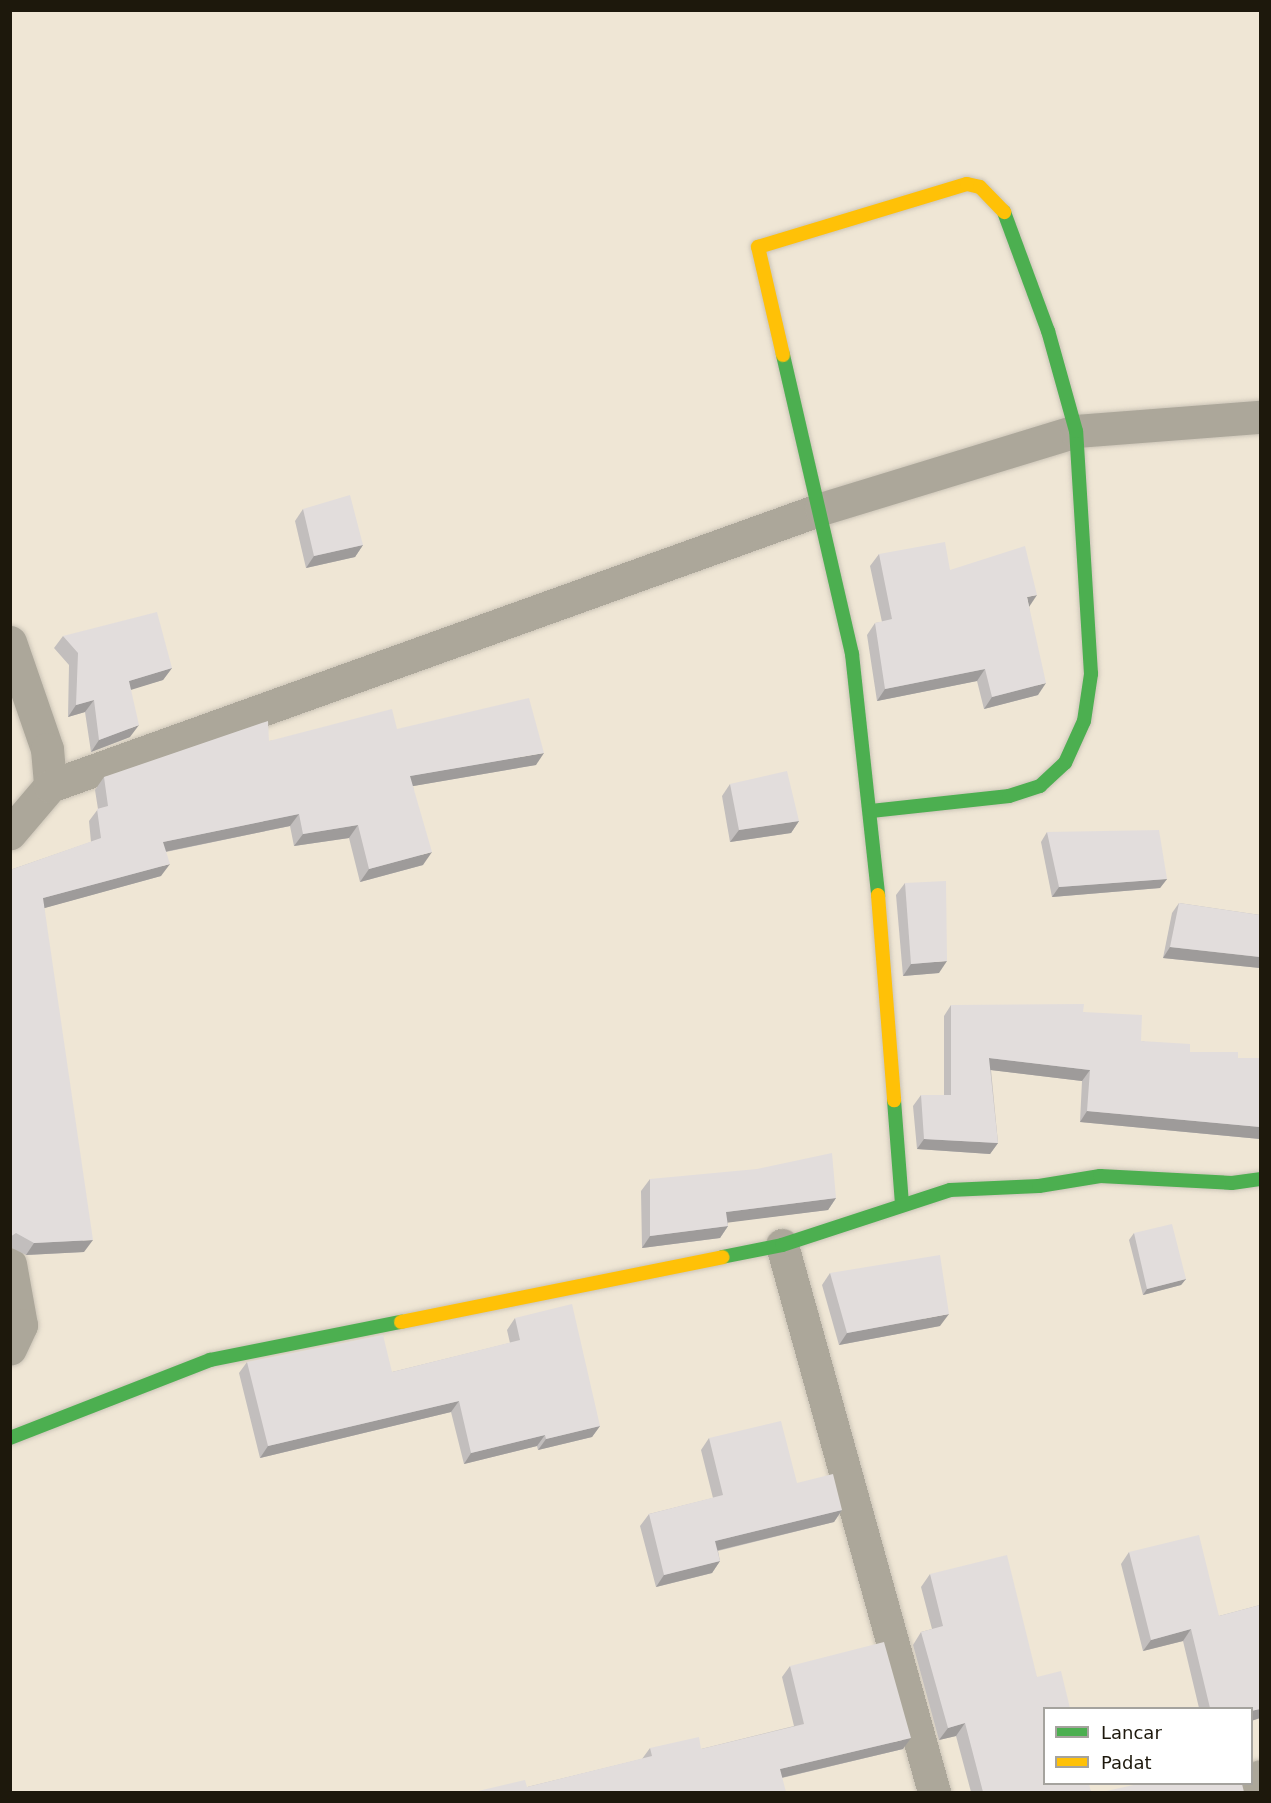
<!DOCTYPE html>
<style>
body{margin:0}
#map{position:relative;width:1271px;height:1803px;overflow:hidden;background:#efe6d5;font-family:"DejaVu Sans",sans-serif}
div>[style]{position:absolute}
.roads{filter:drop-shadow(0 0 2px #cbc4b7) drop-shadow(0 0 2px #cbc4b7)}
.street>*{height:33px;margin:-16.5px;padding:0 16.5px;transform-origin:16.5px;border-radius:16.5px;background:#aca79a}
.fast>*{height:14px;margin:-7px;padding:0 7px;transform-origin:7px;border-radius:7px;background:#4caf50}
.slow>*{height:14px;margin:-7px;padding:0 7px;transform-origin:7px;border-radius:7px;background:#ffc107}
.wall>*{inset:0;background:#c2bebd}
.shaded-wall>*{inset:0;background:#9e9b9a}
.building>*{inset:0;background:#e2dddc}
span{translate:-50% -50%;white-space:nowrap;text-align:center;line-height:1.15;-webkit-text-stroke:4.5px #fff;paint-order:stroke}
.frame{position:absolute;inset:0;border:12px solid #1d180c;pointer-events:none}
.legend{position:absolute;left:1043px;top:1707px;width:210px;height:78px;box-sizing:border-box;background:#fff;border:2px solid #a5a39e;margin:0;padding:8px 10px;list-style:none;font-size:18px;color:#1d180c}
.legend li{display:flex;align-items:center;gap:12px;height:30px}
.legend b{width:30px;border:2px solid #a5a39e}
</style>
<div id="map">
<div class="roads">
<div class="street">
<div style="left:10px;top:642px;width:113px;rotate:70.9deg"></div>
<div style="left:47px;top:749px;width:37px;rotate:85deg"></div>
<div style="left:50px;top:786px;width:62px;rotate:130.4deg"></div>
<div style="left:50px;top:786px;width:819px;rotate:-19.76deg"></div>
<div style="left:821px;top:509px;width:267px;rotate:-17deg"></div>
<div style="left:1076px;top:431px;width:185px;rotate:-4.4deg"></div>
<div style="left:782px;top:1245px;width:568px;rotate:74.47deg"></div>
<div style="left:10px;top:1264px;width:62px;rotate:79.8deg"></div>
<div style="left:21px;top:1325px;width:26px;rotate:115deg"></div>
<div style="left:1257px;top:1792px;width:16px;rotate:-79deg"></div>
</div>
<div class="fast">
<div style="left:783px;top:355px;width:307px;rotate:77deg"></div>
<div style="left:852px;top:654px;width:242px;rotate:83.8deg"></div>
<div style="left:871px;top:811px;width:139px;rotate:-6.2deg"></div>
<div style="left:1009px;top:796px;width:33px;rotate:-18deg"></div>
<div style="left:1040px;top:786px;width:34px;rotate:-43deg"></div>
<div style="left:1065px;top:763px;width:46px;rotate:-65.7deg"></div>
<div style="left:1084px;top:721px;width:48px;rotate:-81.5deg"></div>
<div style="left:1091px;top:674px;width:243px;rotate:-93.5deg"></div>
<div style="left:1076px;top:431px;width:104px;rotate:-105.6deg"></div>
<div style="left:1048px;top:331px;width:127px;rotate:-110.3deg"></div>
<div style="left:894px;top:1100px;width:103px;rotate:85.6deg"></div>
<div style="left:722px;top:1257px;width:61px;rotate:-11.3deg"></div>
<div style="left:782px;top:1245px;width:177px;rotate:-18.1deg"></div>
<div style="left:950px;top:1190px;width:89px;rotate:-2.6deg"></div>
<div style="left:1039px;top:1186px;width:62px;rotate:-9.3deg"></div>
<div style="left:1100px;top:1176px;width:132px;rotate:3deg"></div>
<div style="left:1232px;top:1183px;width:28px;rotate:-8deg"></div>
<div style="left:10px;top:1438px;width:215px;rotate:-21.3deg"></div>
<div style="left:210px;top:1360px;width:195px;rotate:-11.3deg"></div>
</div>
<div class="slow">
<div style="left:783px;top:355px;width:111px;rotate:-103deg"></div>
<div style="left:758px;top:247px;width:218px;rotate:-16.8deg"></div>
<div style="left:967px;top:184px;width:13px;rotate:13deg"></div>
<div style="left:980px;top:187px;width:35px;rotate:46deg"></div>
<div style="left:878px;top:895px;width:206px;rotate:85.5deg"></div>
<div style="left:401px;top:1322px;width:328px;rotate:-11.4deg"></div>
</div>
</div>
<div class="wall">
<div style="clip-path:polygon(303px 509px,363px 545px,355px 557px,306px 568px,295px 521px)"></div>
<div style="clip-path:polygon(879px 554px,950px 570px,1029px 606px,1038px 695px,984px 709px,977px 681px,877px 701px,867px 635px,875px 623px,882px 622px,870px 566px)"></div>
<div style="clip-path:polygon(63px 636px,172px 668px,163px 680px,131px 689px,130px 737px,91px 752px,85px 712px,68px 717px,69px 665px,54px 648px)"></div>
<div style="clip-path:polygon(397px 729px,536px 765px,413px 786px,423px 865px,360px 882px,349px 838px,294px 846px,290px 826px,166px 852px,161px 876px,44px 908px,84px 1252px,26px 1255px,10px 1247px,10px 870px,91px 842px,89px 821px,98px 809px,95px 790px,104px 777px,269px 741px)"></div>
<div style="clip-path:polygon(730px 784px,799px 821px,791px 833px,730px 842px,722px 796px)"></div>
<div style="clip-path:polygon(1047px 832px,1167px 879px,1160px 888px,1052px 897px,1041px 842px)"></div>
<div style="clip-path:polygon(905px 883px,939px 973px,903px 976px,896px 895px)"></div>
<div style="clip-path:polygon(1179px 903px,1260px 915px,1260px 968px,1163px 958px,1172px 913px)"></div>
<div style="clip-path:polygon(951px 1005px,1083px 1012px,1141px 1041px,1190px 1052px,1238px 1058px,1260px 1058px,1260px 1139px,1080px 1122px,1082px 1081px,991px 1070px,998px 1143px,990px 1154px,917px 1149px,913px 1106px,921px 1095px,944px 1095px,944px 1016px)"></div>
<div style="clip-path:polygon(650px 1179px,836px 1198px,828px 1210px,728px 1222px,728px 1226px,720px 1238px,642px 1248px,641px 1191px)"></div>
<div style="clip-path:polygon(1134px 1233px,1186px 1279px,1181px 1285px,1143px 1295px,1129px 1240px)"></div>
<div style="clip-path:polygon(830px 1273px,940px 1326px,839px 1345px,822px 1285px)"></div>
<div style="clip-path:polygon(515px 1318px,600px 1426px,592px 1437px,538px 1450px,537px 1446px,464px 1464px,451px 1412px,260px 1458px,239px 1373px,247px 1362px,392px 1372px,510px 1343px,507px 1330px)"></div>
<div style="clip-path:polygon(709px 1438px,842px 1510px,834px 1522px,718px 1551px,720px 1561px,712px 1573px,656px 1587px,640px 1526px,649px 1514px,713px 1498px,701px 1450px)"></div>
<div style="clip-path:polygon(1129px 1552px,1219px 1616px,1260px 1605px,1260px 1718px,1251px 1721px,1251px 1708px,1199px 1708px,1183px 1641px,1143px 1651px,1121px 1564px)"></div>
<div style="clip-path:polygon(930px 1574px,1037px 1677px,1091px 1792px,971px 1792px,956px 1736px,939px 1740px,913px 1645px,921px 1632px,932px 1629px,921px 1587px)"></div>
<div style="clip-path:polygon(790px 1666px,903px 1749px,782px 1778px,527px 1787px,642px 1759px,650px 1748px,701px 1749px,794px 1726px,782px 1677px)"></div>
</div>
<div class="shaded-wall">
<div style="clip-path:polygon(363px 545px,355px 557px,306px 568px,314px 556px)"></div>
<div style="clip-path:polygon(1037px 595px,1029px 607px,1027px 597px)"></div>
<div style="clip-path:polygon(172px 668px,163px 680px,121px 693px,129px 681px)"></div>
<div style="clip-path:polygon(985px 669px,977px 681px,877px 701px,885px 689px)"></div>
<div style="clip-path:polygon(1046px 683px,1038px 695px,984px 709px,992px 697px)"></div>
<div style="clip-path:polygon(94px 700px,85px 712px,68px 717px,76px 705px)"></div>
<div style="clip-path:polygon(139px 725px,130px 737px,91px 752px,99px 740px)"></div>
<div style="clip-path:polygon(544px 753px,536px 765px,402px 788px,410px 776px)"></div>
<div style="clip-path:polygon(299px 814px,290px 826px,154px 854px,163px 842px)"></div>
<div style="clip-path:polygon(799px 821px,791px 833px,730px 842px,739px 830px)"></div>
<div style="clip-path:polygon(358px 825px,349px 838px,294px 846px,303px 834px)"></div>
<div style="clip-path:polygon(432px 852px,423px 865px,360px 882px,369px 869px)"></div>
<div style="clip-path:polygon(170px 864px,161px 876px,34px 911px,43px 898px)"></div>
<div style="clip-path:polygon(1167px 879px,1160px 888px,1052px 897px,1059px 887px)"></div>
<div style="clip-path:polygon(1170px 947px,1260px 957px,1260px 968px,1163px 958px)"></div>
<div style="clip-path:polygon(947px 961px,939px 973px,903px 976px,911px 964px)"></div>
<div style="clip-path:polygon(989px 1058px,1090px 1070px,1082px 1081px,982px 1069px)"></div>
<div style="clip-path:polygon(1087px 1111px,1260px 1127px,1260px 1139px,1080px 1122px)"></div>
<div style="clip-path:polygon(924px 1139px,998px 1143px,990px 1154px,917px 1149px)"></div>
<div style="clip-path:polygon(836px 1198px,828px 1210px,717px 1224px,726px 1212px)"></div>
<div style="clip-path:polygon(728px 1226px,720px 1238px,642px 1248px,650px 1236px)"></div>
<div style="clip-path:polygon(93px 1240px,84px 1252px,26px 1255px,34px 1243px)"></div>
<div style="clip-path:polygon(1186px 1279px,1181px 1285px,1143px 1295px,1147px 1289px)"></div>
<div style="clip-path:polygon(949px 1314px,940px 1326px,839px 1345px,847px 1333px)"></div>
<div style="clip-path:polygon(459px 1401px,451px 1412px,260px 1458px,268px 1446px)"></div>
<div style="clip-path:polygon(600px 1426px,592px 1437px,538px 1450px,546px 1439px)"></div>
<div style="clip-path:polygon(545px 1435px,537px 1446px,464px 1464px,471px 1453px)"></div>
<div style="clip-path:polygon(842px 1510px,834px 1522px,707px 1553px,715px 1541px)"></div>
<div style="clip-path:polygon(720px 1561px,712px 1573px,656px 1587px,664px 1575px)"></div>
<div style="clip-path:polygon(1191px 1629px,1183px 1641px,1143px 1651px,1151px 1640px)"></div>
<div style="clip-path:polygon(1260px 1709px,1260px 1718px,1251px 1721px,1251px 1711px)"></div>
<div style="clip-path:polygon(965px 1723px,956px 1736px,939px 1740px,948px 1728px)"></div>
<div style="clip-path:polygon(911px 1738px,903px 1749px,772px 1780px,780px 1769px)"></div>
</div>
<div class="building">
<div style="clip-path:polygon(350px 495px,363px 545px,314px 556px,303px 509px)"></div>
<div style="clip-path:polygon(945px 542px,950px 570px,1025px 546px,1037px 595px,1027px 597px,1046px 683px,992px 697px,985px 669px,885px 689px,875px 623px,892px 619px,879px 554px)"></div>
<div style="clip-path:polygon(157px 612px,172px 668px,129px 681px,139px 725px,99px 740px,94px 700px,76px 705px,78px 653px,63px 636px)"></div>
<div style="clip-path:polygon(529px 698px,544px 753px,410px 776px,432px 852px,369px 869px,358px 825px,303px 834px,299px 814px,163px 842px,170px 864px,43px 898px,93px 1240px,34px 1243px,16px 1233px,10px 1237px,10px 1042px,11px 1042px,10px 1037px,10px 870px,101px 838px,97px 809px,108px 806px,104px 777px,268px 721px,269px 741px,392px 709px,397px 729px)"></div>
<div style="clip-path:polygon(787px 771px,799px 821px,739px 830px,730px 784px)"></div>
<div style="clip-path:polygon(1159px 830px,1167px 879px,1059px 887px,1047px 832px)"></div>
<div style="clip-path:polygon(946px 881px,947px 961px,911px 964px,905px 883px)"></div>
<div style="clip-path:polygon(1179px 903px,1260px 915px,1260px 957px,1170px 947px)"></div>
<div style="clip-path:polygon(1084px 1004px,1083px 1012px,1142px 1015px,1141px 1041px,1190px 1044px,1190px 1052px,1238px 1052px,1238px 1058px,1260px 1058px,1260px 1127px,1087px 1111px,1090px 1070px,989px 1058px,998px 1143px,924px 1139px,921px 1095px,951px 1095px,951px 1005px)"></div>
<div style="clip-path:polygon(832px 1153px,836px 1198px,726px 1212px,728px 1226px,650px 1236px,650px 1179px,757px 1169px)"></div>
<div style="clip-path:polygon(1172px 1224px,1186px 1279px,1147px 1289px,1134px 1233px)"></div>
<div style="clip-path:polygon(940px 1255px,949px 1314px,847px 1333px,830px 1273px)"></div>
<div style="clip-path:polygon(572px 1304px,600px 1426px,546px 1439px,545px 1435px,471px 1453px,459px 1401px,268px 1446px,247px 1362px,383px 1335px,392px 1372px,520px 1340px,515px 1318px)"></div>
<div style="clip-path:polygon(781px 1421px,797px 1483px,833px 1474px,842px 1510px,715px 1541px,720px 1561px,664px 1575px,649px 1514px,723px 1495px,709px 1438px)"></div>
<div style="clip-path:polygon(1199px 1535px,1219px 1616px,1260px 1605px,1260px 1709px,1251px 1711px,1251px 1708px,1210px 1708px,1191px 1629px,1151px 1640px,1129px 1552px)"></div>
<div style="clip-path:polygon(1007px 1555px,1037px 1677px,1061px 1671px,1070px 1708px,1044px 1708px,1044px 1784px,1089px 1784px,1091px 1792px,983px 1792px,965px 1723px,948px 1728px,921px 1632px,943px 1626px,930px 1574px)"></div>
<div style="clip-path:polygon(884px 1642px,911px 1738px,780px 1769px,786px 1792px,474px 1792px,525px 1780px,527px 1787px,652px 1756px,650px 1748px,699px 1737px,701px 1749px,804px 1724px,790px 1666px)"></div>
<div style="clip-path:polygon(1138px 1784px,1242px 1784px,1244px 1792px,1102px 1792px)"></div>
</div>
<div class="frame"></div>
<ul class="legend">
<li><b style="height:8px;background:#4caf50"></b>Lancar</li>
<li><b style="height:8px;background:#ffc107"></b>Padat</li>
</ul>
</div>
